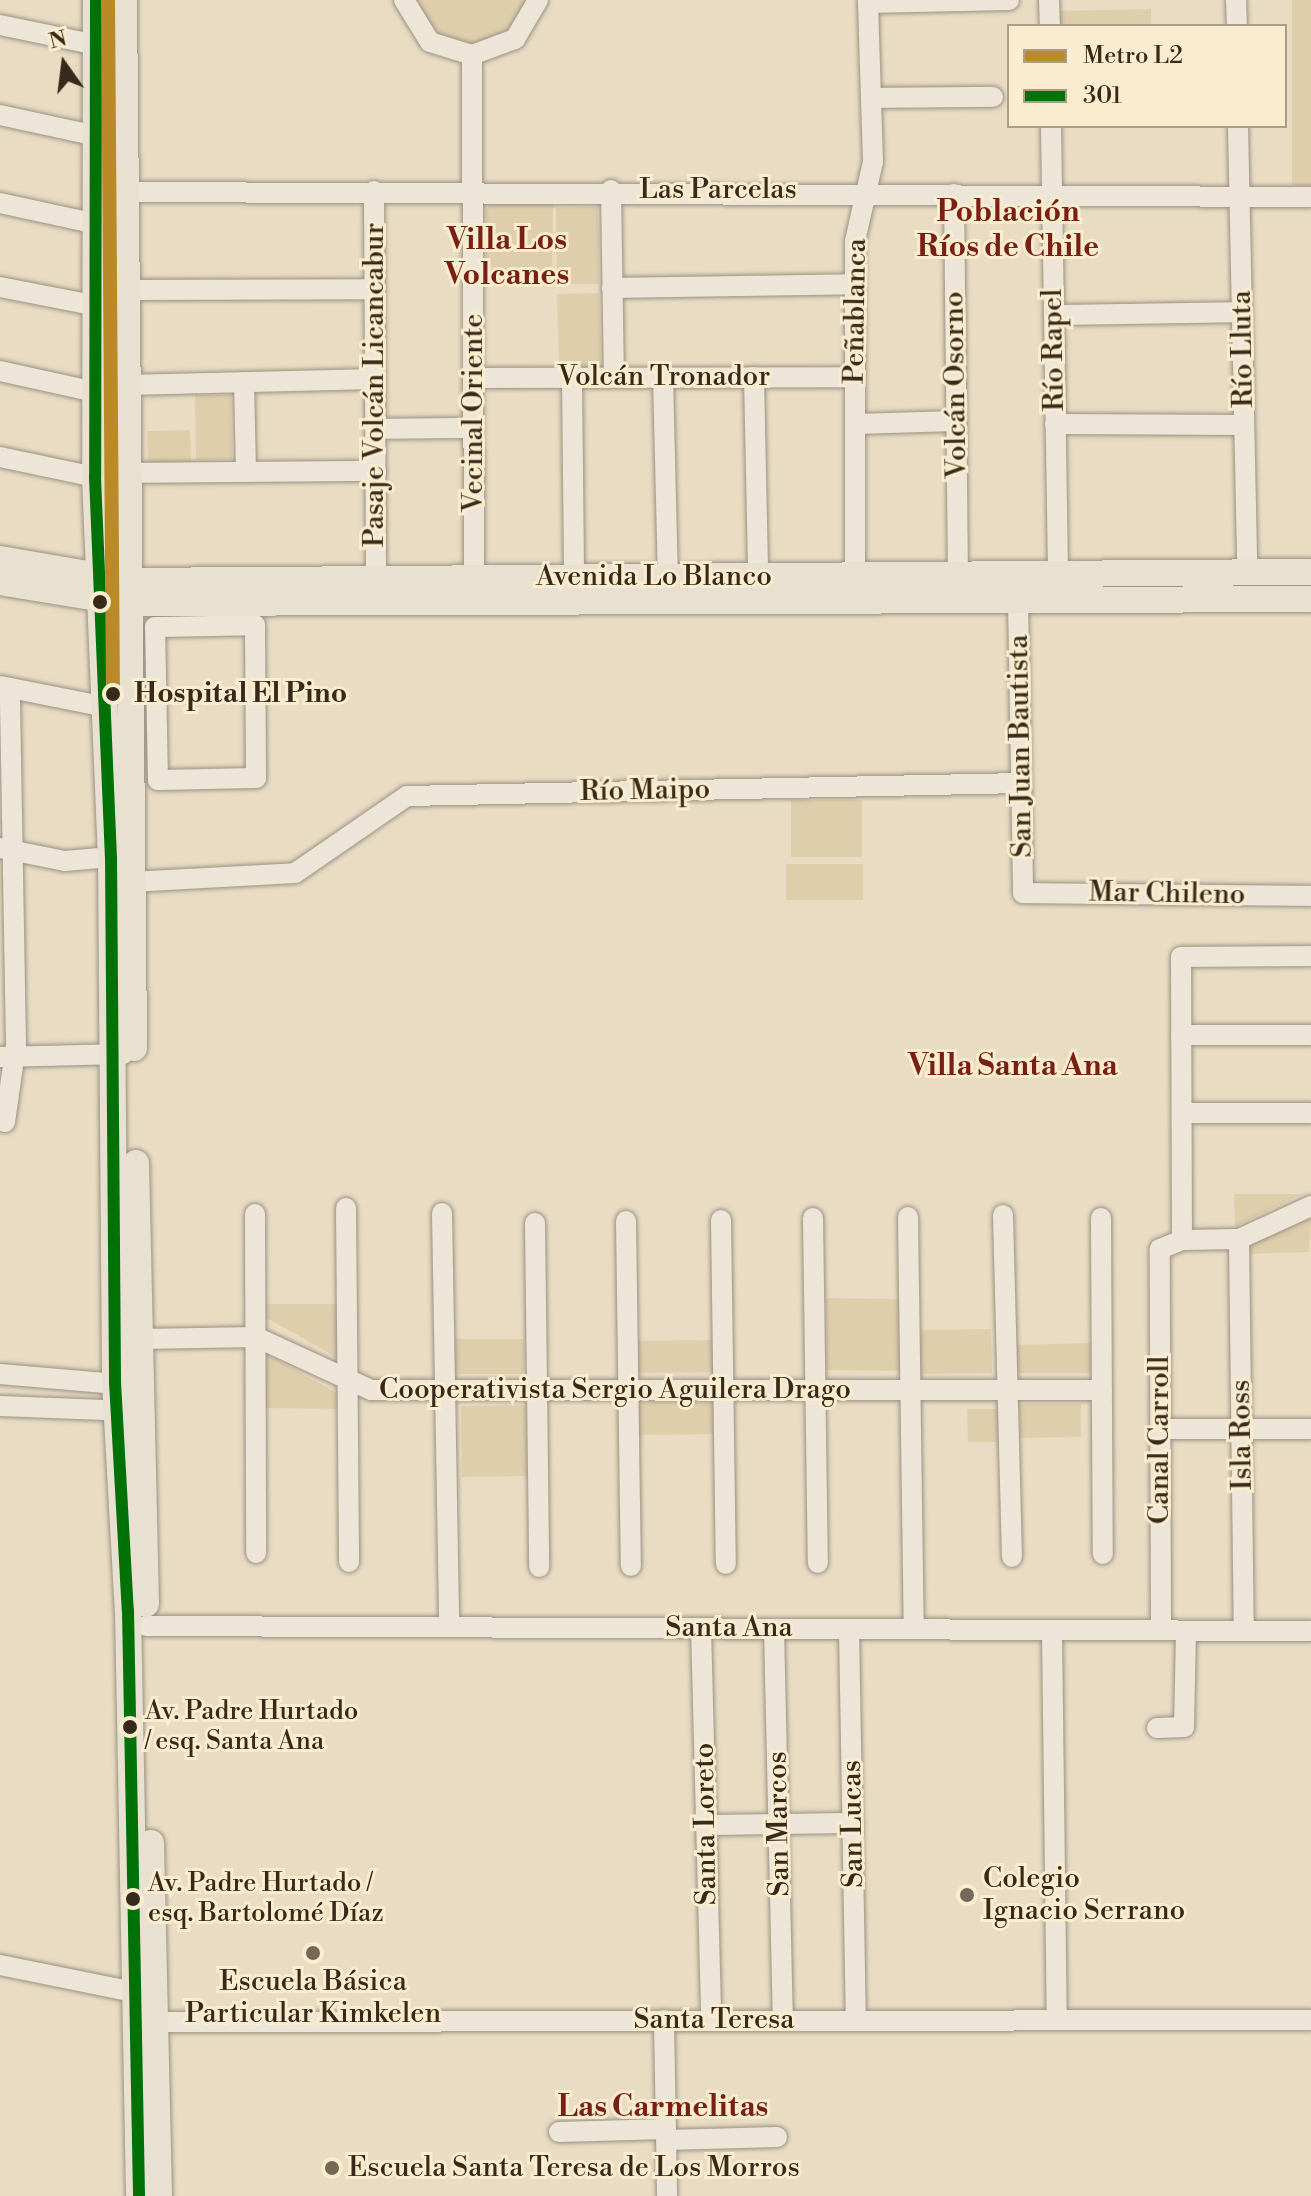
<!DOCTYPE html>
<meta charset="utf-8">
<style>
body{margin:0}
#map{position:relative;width:1311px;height:2196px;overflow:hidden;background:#e9dcc3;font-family:"Libre Bodoni",serif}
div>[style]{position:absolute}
.green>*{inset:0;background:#dfceac}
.roads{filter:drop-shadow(0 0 2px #9a9282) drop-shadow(0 0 2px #9a9282)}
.minor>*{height:20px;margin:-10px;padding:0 10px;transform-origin:10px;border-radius:10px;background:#ece5d8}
.major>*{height:26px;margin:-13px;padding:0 13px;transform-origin:13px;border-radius:13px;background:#e8e1d2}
.bus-1>*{height:12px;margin:-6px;padding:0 6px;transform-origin:6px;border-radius:6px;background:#007106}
.metro-1>*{height:14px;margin:-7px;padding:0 7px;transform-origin:7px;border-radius:7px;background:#b98a27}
.dots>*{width:22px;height:22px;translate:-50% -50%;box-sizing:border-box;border:4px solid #faecce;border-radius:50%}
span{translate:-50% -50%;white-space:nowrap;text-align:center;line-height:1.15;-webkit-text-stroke:6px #faecce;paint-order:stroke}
.bus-label{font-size:26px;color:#372a1a}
.left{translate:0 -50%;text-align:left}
.street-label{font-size:28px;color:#372a1a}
.stop-label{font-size:28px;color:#372a1a;font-weight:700}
.poi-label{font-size:28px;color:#372a1a}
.neighbourhood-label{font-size:30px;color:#7a1f14;font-weight:700}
.legend{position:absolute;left:1007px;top:24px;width:280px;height:104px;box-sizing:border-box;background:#faecce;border:2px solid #ac9e86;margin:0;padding:10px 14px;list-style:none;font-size:24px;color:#372a1a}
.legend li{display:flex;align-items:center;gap:16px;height:40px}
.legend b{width:40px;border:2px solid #ac9e86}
.north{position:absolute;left:24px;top:24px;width:80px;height:80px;-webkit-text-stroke:6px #faecce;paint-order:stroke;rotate:346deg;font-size:22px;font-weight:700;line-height:32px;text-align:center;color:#372a1a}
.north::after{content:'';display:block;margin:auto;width:28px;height:36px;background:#372a1a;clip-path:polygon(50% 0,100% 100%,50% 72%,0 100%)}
</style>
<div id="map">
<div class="green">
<div style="clip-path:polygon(412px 0,528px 0,505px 37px,467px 49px,430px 33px)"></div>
<div style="clip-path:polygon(1292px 0,1311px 0,1311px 186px,1292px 185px)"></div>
<div style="clip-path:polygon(1151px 9px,1151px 26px,1058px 26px,1058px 11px)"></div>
<div style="clip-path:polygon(493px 201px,553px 201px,552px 287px,485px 286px,486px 209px)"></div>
<div style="clip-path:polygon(598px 207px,599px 284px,557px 284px,556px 208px)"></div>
<div style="clip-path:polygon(599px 293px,601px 369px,559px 370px,557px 294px)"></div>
<div style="clip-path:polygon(195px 395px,231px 395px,232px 459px,196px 460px)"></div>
<div style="clip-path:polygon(190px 430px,191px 462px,148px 464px,147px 431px)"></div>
<div style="clip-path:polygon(791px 800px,862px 800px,862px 857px,791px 857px)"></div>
<div style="clip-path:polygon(786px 864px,863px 864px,863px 900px,786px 900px)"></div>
<div style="clip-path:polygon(1234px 1194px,1302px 1194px,1235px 1227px)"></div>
<div style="clip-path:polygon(1311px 1218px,1309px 1252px,1249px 1254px,1250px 1245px)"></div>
<div style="clip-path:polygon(826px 1298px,901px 1299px,902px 1371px,827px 1370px)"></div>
<div style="clip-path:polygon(261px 1304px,336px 1304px,338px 1358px,265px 1317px)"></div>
<div style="clip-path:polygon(991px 1329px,992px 1373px,918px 1374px,918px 1330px)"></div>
<div style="clip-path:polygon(451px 1339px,524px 1339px,524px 1374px,451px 1374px)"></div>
<div style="clip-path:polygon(714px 1340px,715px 1372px,634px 1373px,634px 1341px)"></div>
<div style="clip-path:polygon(1091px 1343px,1091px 1373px,1013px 1373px,1013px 1345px)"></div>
<div style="clip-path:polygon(262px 1352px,337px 1393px,337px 1409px,265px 1408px)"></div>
<div style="clip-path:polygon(715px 1401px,715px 1434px,639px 1435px,638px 1402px)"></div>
<div style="clip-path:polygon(1019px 1404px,1081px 1404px,1081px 1437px,1020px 1438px)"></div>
<div style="clip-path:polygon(526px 1405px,527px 1476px,462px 1477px,461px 1406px)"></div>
<div style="clip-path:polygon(967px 1409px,1001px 1409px,1001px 1442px,968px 1442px)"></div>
</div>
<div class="roads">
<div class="minor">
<div style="left:404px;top:0;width:49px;rotate:58.2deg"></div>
<div style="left:430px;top:42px;width:44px;rotate:17.2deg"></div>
<div style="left:472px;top:55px;width:46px;rotate:-20.4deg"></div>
<div style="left:515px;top:39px;width:45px;rotate:-59.5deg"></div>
<div style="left:1049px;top:0;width:26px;rotate:88deg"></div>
<div style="left:1236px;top:0;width:26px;rotate:88deg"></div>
<div style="left:868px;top:3px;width:141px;rotate:-1.2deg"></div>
<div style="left:0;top:25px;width:99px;rotate:11.7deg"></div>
<div style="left:472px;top:55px;width:524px;rotate:89.78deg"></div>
<div style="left:871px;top:98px;width:122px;rotate:-0.5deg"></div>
<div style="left:0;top:115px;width:99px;rotate:12.2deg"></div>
<div style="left:1051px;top:126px;width:448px;rotate:89.1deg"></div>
<div style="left:1238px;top:126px;width:447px;rotate:88.8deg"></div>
<div style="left:611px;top:190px;width:187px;rotate:89.1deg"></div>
<div style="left:374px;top:191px;width:389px;rotate:89.7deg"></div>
<div style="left:125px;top:192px;width:1186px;rotate:0.24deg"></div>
<div style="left:954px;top:194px;width:381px;rotate:89.4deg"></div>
<div style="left:0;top:203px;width:99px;rotate:12.2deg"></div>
<div style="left:0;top:287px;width:100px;rotate:11deg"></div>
<div style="left:612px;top:288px;width:243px;rotate:-0.9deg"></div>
<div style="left:125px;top:290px;width:250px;rotate:-0.2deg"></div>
<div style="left:1054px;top:315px;width:188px;rotate:-0.9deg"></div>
<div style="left:0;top:371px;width:101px;rotate:12.5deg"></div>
<div style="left:572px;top:377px;width:201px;rotate:89.4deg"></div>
<div style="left:663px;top:377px;width:200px;rotate:88.6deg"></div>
<div style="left:754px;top:377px;width:199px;rotate:88.8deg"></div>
<div style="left:473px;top:378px;width:382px;rotate:-0.1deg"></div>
<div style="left:244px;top:382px;width:90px;rotate:88.7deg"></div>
<div style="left:126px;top:385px;width:249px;rotate:-1.4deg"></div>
<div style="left:855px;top:424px;width:101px;rotate:-1.7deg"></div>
<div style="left:1055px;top:424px;width:189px;rotate:0.3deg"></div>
<div style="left:375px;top:429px;width:98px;rotate:-0.6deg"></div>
<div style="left:0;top:457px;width:97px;rotate:11.9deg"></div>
<div style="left:126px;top:473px;width:250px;rotate:-0.5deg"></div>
<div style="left:855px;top:576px;width:335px;rotate:-90deg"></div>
<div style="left:855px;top:241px;width:81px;rotate:-77.2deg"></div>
<div style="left:873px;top:162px;width:162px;rotate:-91.8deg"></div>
<div style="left:1018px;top:600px;width:293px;rotate:89deg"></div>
<div style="left:1023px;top:893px;width:288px;rotate:0.6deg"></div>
<div style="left:255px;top:625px;width:153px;rotate:89.6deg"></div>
<div style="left:256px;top:778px;width:98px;rotate:178.8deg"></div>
<div style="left:158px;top:780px;width:153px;rotate:-91.1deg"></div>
<div style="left:155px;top:627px;width:100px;rotate:-1.1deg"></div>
<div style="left:0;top:686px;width:108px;rotate:11.2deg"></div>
<div style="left:0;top:848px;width:66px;rotate:11.3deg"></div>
<div style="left:65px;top:861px;width:46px;rotate:-5deg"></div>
<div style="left:131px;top:882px;width:164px;rotate:-3.1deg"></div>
<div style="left:295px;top:873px;width:136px;rotate:-34.5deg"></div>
<div style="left:407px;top:796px;width:614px;rotate:-1.21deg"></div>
<div style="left:1181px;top:1035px;width:130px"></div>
<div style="left:0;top:1057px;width:123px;rotate:-1.4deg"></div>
<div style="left:1182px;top:1113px;width:129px"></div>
<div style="left:5px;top:1122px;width:78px;rotate:-81.9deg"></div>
<div style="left:16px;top:1045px;width:357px;rotate:-91deg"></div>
<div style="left:346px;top:1208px;width:354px;rotate:89.5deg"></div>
<div style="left:442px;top:1213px;width:414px;rotate:89deg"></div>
<div style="left:255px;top:1214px;width:339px;rotate:89.8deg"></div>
<div style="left:1003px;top:1215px;width:342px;rotate:88.5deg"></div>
<div style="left:908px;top:1217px;width:412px;rotate:89.2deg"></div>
<div style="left:813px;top:1218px;width:345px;rotate:89.2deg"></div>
<div style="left:1101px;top:1218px;width:336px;rotate:89.7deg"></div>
<div style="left:721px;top:1220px;width:344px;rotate:89.2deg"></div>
<div style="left:626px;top:1221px;width:345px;rotate:89.2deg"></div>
<div style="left:535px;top:1223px;width:344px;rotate:89.3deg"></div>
<div style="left:1239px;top:1239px;width:392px;rotate:89.3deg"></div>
<div style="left:1182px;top:1240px;width:283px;rotate:-90.2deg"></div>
<div style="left:1181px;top:957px;width:130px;rotate:-0.4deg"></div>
<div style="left:140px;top:1339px;width:116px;rotate:-1deg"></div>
<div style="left:256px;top:1337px;width:127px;rotate:24.7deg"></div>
<div style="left:371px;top:1390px;width:731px"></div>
<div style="left:0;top:1374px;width:129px;rotate:4.9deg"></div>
<div style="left:0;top:1406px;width:131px;rotate:2.2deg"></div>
<div style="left:1161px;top:1429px;width:150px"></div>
<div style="left:146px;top:1626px;width:1165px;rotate:0.25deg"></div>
<div style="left:701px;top:1628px;width:392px;rotate:88.5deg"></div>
<div style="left:774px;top:1629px;width:391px;rotate:88.7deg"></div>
<div style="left:849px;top:1629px;width:391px;rotate:89deg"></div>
<div style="left:1052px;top:1630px;width:390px;rotate:89.3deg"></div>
<div style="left:1161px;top:1630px;width:381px;rotate:-90.2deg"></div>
<div style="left:1160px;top:1249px;width:24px;rotate:-22deg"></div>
<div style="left:1182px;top:1240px;width:57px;rotate:-1deg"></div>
<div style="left:1239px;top:1239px;width:79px;rotate:-24.6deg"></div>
<div style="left:1157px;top:1728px;width:27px;rotate:-2deg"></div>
<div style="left:1184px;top:1727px;width:96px;rotate:-88.8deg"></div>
<div style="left:706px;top:1825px;width:147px;rotate:-0.8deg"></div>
<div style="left:0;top:1965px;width:137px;rotate:11.4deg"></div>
<div style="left:134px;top:1992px;width:37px;rotate:55deg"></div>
<div style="left:155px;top:2022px;width:1156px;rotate:-0.1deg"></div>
<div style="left:664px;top:2020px;width:176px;rotate:89deg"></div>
<div style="left:559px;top:2132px;width:107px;rotate:-1.6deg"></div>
<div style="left:666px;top:2140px;width:111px;rotate:-1.5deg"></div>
</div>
<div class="major">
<div style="left:96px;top:0;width:477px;rotate:90.1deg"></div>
<div style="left:95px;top:477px;width:380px;rotate:87.6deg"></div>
<div style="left:111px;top:857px;width:525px;rotate:89.56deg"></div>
<div style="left:115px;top:1382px;width:229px;rotate:86.8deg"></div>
<div style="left:128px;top:1611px;width:585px;rotate:88.92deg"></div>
<div style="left:124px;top:0;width:1048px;rotate:89.45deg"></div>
<div style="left:0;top:559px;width:129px;rotate:9.8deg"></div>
<div style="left:127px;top:581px;width:1184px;rotate:-0.44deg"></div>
<div style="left:0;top:582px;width:130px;rotate:9.3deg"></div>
<div style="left:128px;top:603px;width:1183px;rotate:-0.19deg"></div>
<div style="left:136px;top:1163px;width:441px;rotate:88.7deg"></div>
<div style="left:151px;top:1843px;width:353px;rotate:88.7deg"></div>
</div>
</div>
<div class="bus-1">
<div style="left:96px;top:0;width:477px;rotate:90.1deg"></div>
<div style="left:95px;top:477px;width:380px;rotate:87.6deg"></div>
<div style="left:111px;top:857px;width:525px;rotate:89.56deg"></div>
<div style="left:115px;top:1382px;width:229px;rotate:86.8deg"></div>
<div style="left:128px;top:1611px;width:585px;rotate:88.92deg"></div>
</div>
<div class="metro-1">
<div style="left:108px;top:0;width:696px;rotate:89.59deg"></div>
</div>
<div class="dots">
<div style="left:100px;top:602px;background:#372a1a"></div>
<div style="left:113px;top:694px;background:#372a1a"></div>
<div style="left:130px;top:1727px;background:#372a1a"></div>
<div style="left:967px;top:1895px;background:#756855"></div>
<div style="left:133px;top:1899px;background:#372a1a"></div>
<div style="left:313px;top:1953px;background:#756855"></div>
<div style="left:332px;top:2168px;background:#756855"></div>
</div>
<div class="bus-label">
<span class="left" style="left:145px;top:1727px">Av. Padre Hurtado<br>/ esq. Santa Ana</span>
<span class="left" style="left:148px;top:1899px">Av. Padre Hurtado /<br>esq. Bartolomé Díaz</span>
</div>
<div class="street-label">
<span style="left:718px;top:190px">Las Parcelas</span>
<span style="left:856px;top:311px;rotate:-89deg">Peñablanca</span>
<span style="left:1243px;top:349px;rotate:-91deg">Río Lluta</span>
<span style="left:1054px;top:350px;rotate:-91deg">Río Rapel</span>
<span style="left:664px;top:377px">Volcán Tronador</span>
<span style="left:375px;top:385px;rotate:-90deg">Pasaje Volcán Licancabur</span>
<span style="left:956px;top:385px;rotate:-91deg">Volcán Osorno</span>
<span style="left:474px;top:413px;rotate:-90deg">Vecinal Oriente</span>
<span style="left:654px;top:577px">Avenida Lo Blanco</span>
<span style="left:1021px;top:746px;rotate:-91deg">San Juan Bautista</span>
<span style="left:645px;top:791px;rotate:-1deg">Río Maipo</span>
<span style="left:1167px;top:894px;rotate:1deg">Mar Chileno</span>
<span style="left:615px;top:1390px">Cooperativista Sergio Aguilera Drago</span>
<span style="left:1242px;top:1435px;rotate:-91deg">Isla Ross</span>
<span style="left:1160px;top:1440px;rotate:-90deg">Canal Carroll</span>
<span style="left:729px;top:1628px">Santa Ana</span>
<span style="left:706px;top:1824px;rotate:-91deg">Santa Loreto</span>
<span style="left:779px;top:1824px;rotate:-91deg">San Marcos</span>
<span style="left:853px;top:1824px;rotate:-91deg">San Lucas</span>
<span style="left:714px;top:2020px">Santa Teresa</span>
</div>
<div class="stop-label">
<span class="left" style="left:134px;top:694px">Hospital El Pino</span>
</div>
<div class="poi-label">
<span class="left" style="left:983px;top:1895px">Colegio<br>Ignacio Serrano</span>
<span style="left:313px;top:1998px">Escuela Básica<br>Particular Kimkelen</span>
<span class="left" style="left:348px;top:2168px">Escuela Santa Teresa de Los Morros</span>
</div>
<div class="neighbourhood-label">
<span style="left:1008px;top:229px">Población<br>Ríos de Chile</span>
<span style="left:507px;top:257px">Villa Los<br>Volcanes</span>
<span style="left:1013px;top:1066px">Villa Santa Ana</span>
<span style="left:663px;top:2107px">Las Carmelitas</span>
</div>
<ul class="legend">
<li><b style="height:10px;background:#b98a27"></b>Metro L2</li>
<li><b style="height:10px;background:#007106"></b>301</li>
</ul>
<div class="north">N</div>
</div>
